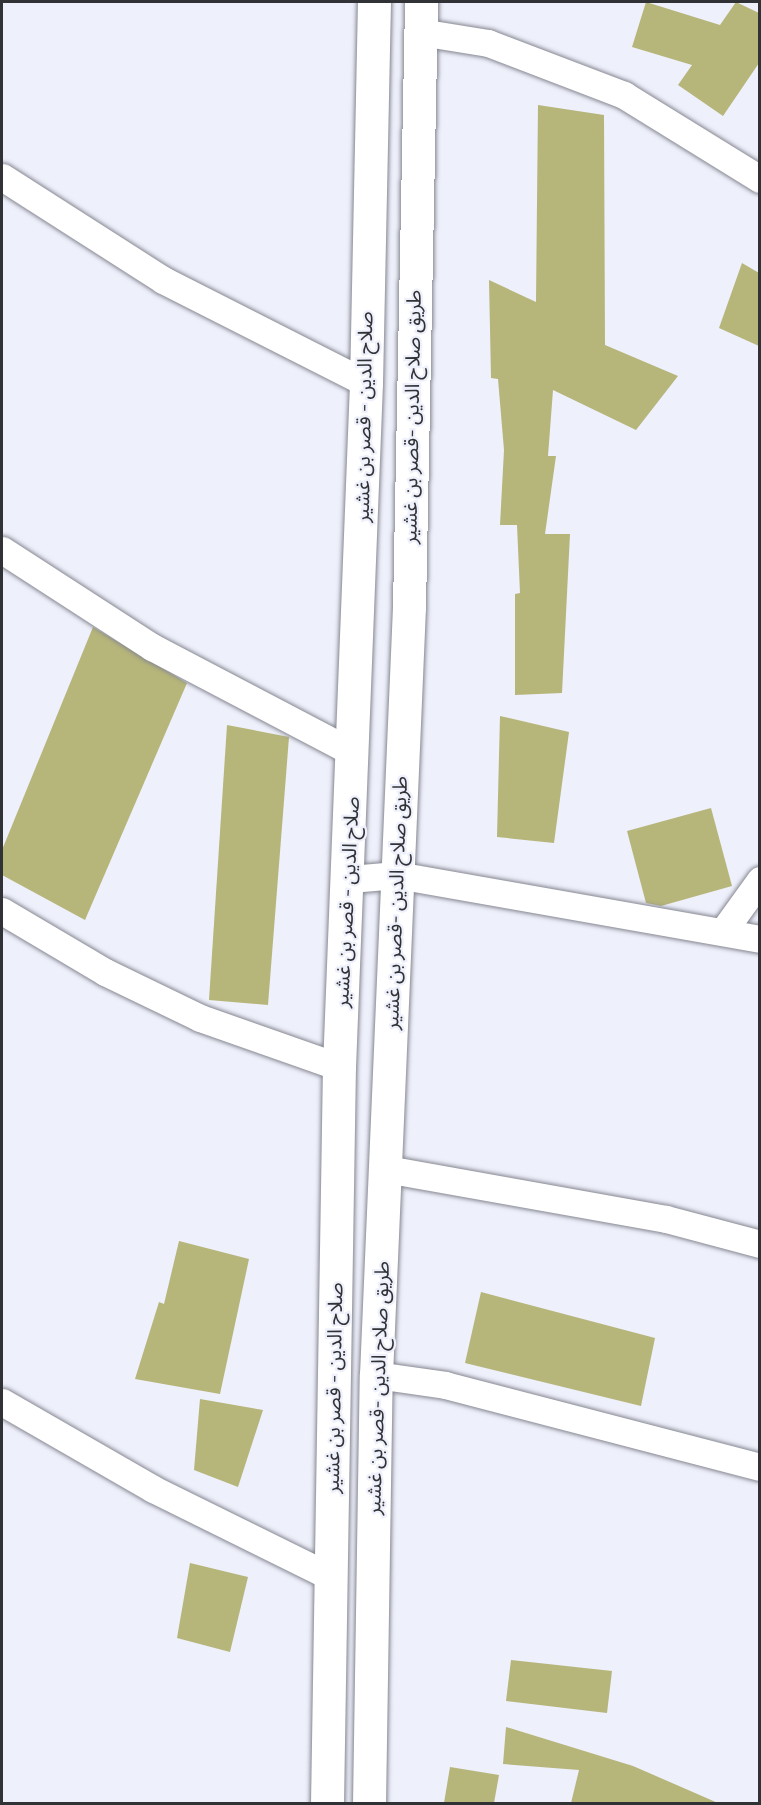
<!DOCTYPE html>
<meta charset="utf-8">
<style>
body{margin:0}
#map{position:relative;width:761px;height:1805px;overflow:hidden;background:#eef0fb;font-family:Bitter,"Noto Sans Arabic",serif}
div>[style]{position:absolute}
.building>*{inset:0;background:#b6b57a}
.roads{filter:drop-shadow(0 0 2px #858791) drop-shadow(0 0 2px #858791)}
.street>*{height:27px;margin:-13.5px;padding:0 13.5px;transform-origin:13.5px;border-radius:13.5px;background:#fff}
.highway>*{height:33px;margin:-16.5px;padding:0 16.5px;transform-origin:16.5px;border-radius:16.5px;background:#fff}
span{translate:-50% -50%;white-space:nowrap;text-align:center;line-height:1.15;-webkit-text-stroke:4.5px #eef0fb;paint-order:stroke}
.street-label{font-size:20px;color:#313236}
.frame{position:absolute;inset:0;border:3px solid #313236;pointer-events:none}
</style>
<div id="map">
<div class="building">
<div style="clip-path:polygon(646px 2px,720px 25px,736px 2px,759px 13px,759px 63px,723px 116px,678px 85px,692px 65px,632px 47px)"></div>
<div style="clip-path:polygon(538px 105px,604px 115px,605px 345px,678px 376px,636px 430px,553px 390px,548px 456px,556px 456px,545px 534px,570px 534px,562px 693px,515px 695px,515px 594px,520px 593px,517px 525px,500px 525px,504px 450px,498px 379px,491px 378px,489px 280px,536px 302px)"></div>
<div style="clip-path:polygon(742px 263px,759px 273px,759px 346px,719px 328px)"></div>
<div style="clip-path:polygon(93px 627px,187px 683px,85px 920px,2px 875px,2px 850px)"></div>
<div style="clip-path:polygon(500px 716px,569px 732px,554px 843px,497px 837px)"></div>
<div style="clip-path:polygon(227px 725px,289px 737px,268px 1005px,209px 1000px)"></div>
<div style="clip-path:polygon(711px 808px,732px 886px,661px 906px,646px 903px,627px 831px)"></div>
<div style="clip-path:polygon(179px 1241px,249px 1259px,220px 1394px,135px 1379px,159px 1302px,164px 1304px)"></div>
<div style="clip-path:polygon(481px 1292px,655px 1338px,641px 1406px,465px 1363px)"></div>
<div style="clip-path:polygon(200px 1399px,263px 1410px,238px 1487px,194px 1470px)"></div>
<div style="clip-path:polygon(190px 1563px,248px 1577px,230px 1652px,177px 1638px)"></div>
<div style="clip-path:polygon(511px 1660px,612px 1671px,607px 1713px,506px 1701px)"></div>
<div style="clip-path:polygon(506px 1727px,633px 1766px,718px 1803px,571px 1803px,579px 1770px,503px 1764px)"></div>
<div style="clip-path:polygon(450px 1767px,499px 1775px,494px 1803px,444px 1803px)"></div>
</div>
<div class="roads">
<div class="street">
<div style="left:420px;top:32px;width:69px;rotate:9.2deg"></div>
<div style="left:488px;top:43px;width:146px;rotate:20.9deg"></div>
<div style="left:624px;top:95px;width:160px;rotate:31.7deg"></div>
<div style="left:2px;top:177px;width:191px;rotate:32.6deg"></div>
<div style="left:163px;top:280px;width:228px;rotate:26.9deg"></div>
<div style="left:2px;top:550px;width:179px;rotate:32.9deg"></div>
<div style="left:152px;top:647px;width:228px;rotate:27.7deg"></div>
<div style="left:350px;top:879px;width:47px;rotate:-4.9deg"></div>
<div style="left:397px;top:875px;width:369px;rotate:10deg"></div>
<div style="left:2px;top:911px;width:120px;rotate:30.6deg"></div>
<div style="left:105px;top:972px;width:106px;rotate:25.8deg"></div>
<div style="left:200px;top:1018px;width:147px;rotate:19.4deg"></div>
<div style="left:724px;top:930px;width:62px;rotate:-54.2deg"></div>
<div style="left:386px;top:1169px;width:284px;rotate:10.1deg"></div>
<div style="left:666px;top:1219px;width:97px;rotate:14.9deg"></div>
<div style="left:376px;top:1375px;width:70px;rotate:8.2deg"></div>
<div style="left:445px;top:1385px;width:325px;rotate:14.6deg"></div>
<div style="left:2px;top:1402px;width:174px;rotate:29.9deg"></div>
<div style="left:153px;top:1489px;width:199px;rotate:26.3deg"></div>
</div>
<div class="highway">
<div style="left:327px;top:1804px;width:737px;rotate:-89.07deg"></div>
<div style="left:339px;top:1067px;width:685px;rotate:-87.74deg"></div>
<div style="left:366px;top:383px;width:381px;rotate:-88.8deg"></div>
<div style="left:369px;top:1804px;width:429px;rotate:-89.1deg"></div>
<div style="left:376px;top:1375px;width:769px;rotate:-87.54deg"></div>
<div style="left:409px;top:607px;width:605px;rotate:-88.86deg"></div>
</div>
</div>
<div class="street-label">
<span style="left:364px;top:417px;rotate:-89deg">صلاح الدين - قصر بن غشير</span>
<span style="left:412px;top:417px;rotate:-89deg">طريق صلاح الدين -قصر بن غشير</span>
<span style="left:347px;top:902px;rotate:-87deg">صلاح الدين - قصر بن غشير</span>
<span style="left:396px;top:903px;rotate:-88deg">طريق صلاح الدين -قصر بن غشير</span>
<span style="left:334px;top:1388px;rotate:-89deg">صلاح الدين - قصر بن غشير</span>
<span style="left:378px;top:1388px;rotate:-88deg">طريق صلاح الدين -قصر بن غشير</span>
</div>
<div class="frame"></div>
</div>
